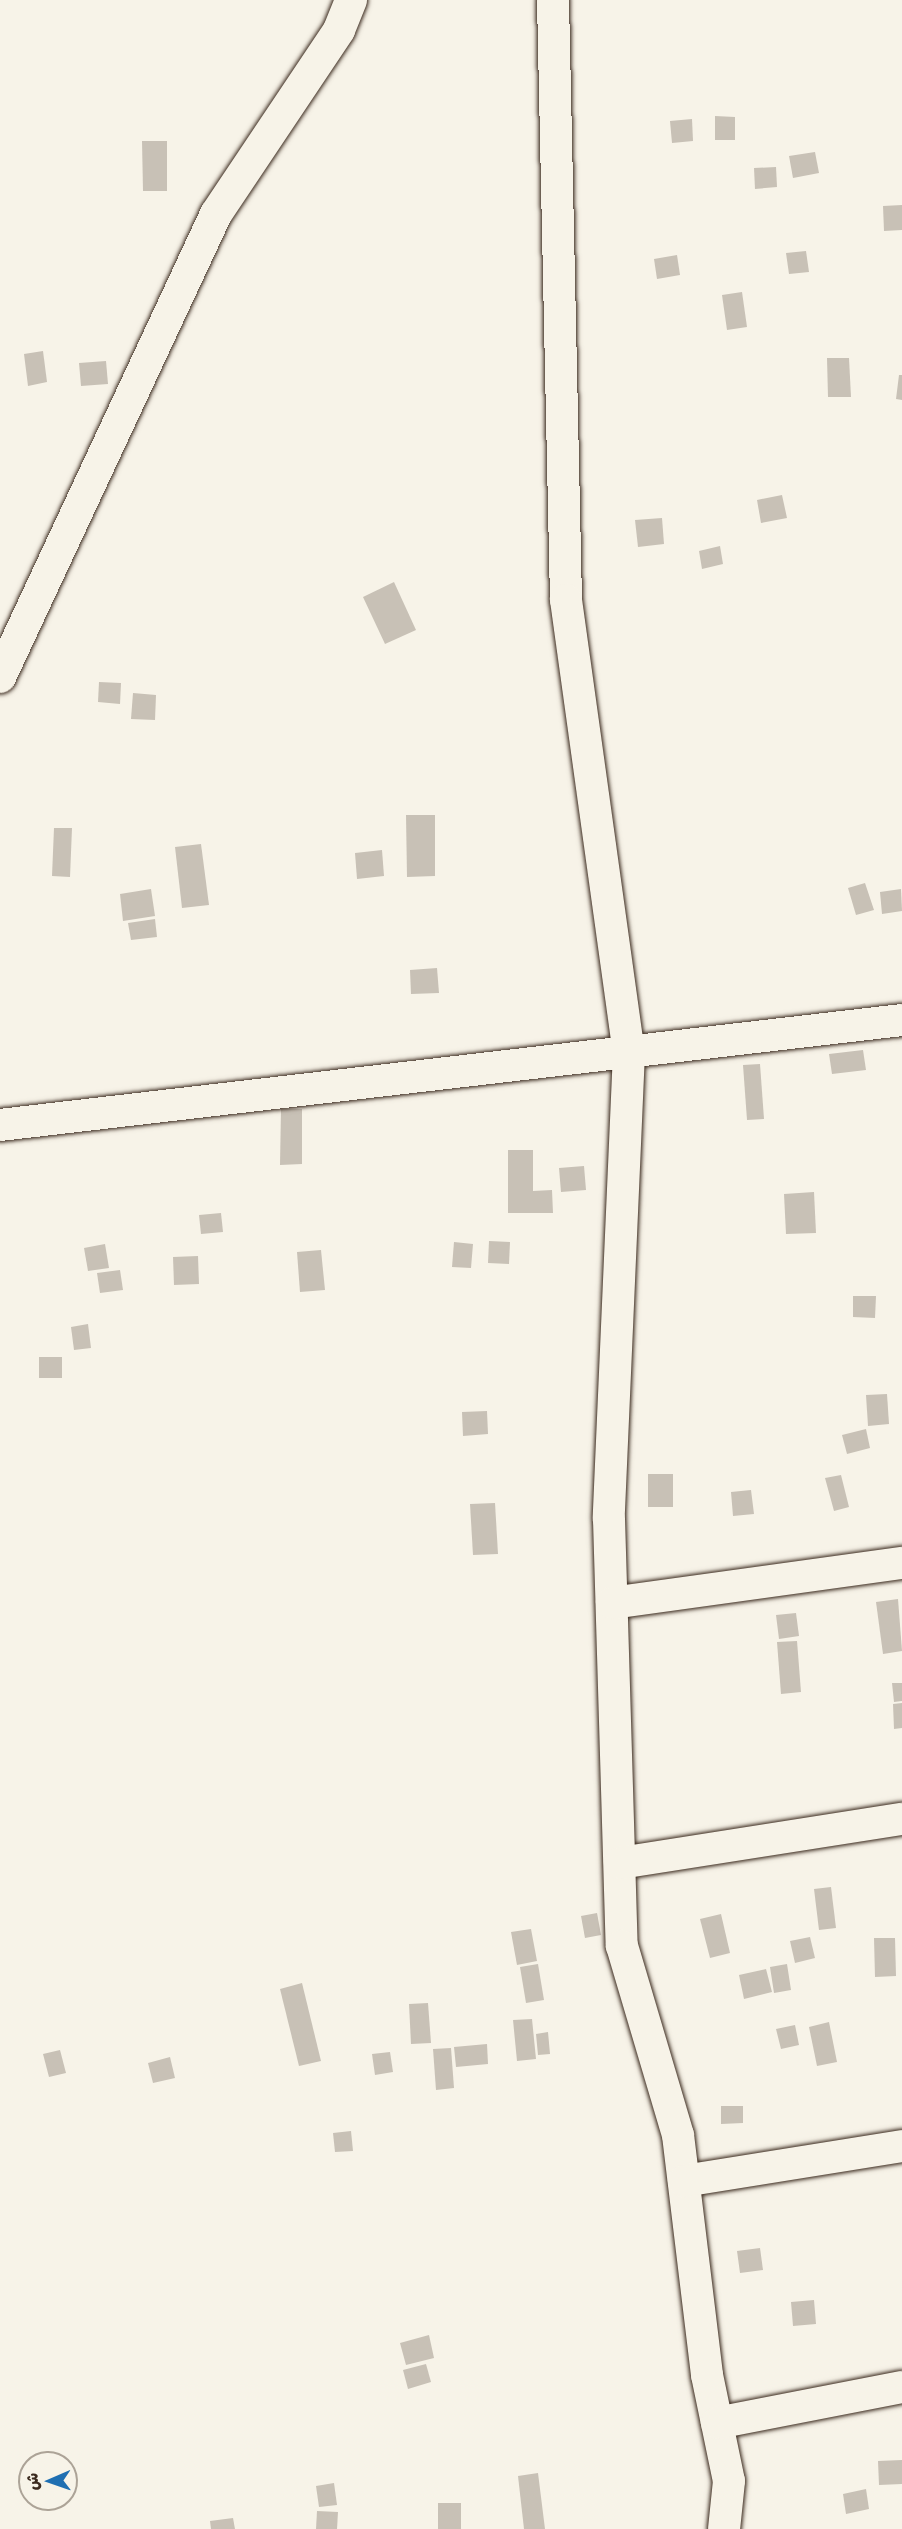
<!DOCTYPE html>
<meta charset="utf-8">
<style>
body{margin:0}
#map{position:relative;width:902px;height:2529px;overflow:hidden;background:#f7f3e8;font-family:"Patrick Hand","Playpen Sans Arabic",sans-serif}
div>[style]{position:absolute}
.building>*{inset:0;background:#c8c1b6}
.roads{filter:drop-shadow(0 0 2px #3b2a1e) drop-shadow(0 0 2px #3b2a1e)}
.minor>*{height:32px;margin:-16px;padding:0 16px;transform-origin:16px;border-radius:16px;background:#f7f3e8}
span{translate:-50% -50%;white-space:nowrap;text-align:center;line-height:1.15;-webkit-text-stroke:6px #f7f3e8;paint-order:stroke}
.north{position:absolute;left:18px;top:2451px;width:60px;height:60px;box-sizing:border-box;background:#f7f3e8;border:2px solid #aca397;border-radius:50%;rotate:268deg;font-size:16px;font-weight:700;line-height:24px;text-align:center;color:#3b2a1e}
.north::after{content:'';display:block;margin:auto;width:21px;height:27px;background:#1f6fb2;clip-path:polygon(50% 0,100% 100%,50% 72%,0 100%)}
</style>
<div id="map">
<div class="building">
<div style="clip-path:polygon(715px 116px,735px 117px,735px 140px,715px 140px)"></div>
<div style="clip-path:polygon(692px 119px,693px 141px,672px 143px,670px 121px)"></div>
<div style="clip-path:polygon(142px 141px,167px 141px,167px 191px,143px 191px)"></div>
<div style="clip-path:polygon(815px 152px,819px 173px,793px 178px,789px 156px)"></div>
<div style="clip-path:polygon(776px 167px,777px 187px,755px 189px,754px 168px)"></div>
<div style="clip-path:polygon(902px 205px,902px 230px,884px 231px,883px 206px)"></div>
<div style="clip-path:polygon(806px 251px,809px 272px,789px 274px,786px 253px)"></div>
<div style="clip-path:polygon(677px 255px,680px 275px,657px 279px,654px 259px)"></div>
<div style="clip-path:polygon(742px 292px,747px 327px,727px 330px,722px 295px)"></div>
<div style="clip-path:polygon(43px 351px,47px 382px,28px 386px,24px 354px)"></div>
<div style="clip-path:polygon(827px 358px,849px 358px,851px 397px,828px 397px)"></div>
<div style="clip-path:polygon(106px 361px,108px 384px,81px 386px,79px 363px)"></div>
<div style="clip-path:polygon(899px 375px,902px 375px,902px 400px,896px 399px)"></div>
<div style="clip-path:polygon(782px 495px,787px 518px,761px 523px,757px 500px)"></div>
<div style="clip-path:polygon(662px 518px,664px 544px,638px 547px,635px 520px)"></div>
<div style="clip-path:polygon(720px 546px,723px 564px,702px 569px,699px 551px)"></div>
<div style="clip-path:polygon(394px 582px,416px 630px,385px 644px,363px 597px)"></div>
<div style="clip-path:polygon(99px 682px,121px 683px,120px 704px,98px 702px)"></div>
<div style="clip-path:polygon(133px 693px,156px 695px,155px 720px,131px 719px)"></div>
<div style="clip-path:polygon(406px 815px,435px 815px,435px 876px,407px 877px)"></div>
<div style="clip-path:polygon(54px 828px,72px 828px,70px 877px,52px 876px)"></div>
<div style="clip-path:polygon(201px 844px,209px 905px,182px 908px,175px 847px)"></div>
<div style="clip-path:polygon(382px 850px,384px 876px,357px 879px,355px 853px)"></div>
<div style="clip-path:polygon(865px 883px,874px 910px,856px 915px,848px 888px)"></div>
<div style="clip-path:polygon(151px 889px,155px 916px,123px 921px,120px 894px)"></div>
<div style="clip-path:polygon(901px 889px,902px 911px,882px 914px,880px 892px)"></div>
<div style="clip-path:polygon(155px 919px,157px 937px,131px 940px,128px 923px)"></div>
<div style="clip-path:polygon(437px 968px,439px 993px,411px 994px,410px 970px)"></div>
<div style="clip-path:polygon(863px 1050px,866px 1070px,832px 1074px,829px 1054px)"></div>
<div style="clip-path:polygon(760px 1064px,764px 1119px,747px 1120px,743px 1065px)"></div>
<div style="clip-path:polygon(281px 1109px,302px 1109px,302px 1164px,280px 1165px)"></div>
<div style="clip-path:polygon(508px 1150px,533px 1150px,533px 1191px,552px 1190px,553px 1213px,508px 1213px)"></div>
<div style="clip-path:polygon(584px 1166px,586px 1190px,561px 1192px,559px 1168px)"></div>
<div style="clip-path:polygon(814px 1192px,816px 1233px,786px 1234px,784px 1194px)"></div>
<div style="clip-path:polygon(221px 1213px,223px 1232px,201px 1234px,199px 1215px)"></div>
<div style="clip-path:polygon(489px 1241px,510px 1242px,509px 1264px,488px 1263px)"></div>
<div style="clip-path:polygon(454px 1242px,473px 1244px,471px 1268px,452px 1267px)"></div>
<div style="clip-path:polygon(105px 1244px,109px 1268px,88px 1271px,84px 1248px)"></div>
<div style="clip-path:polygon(321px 1250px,325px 1290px,300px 1292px,297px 1252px)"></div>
<div style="clip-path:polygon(198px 1256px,199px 1284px,174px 1285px,173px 1257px)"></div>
<div style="clip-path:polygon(120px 1270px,123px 1290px,100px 1293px,97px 1273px)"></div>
<div style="clip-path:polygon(853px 1296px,876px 1296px,875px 1318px,853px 1317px)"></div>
<div style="clip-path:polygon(88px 1324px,91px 1348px,74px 1350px,71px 1327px)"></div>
<div style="clip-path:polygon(39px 1357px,62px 1357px,62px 1378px,39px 1378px)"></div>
<div style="clip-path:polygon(887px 1394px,889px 1424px,868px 1426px,866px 1395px)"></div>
<div style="clip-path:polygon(487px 1411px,488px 1434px,463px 1436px,462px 1412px)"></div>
<div style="clip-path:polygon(866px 1429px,870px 1448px,847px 1454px,842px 1435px)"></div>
<div style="clip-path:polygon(648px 1474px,673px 1474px,673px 1507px,648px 1507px)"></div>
<div style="clip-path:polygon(841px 1475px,849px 1507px,834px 1511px,825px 1478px)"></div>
<div style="clip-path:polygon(751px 1490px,754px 1514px,733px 1516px,731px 1492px)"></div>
<div style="clip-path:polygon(495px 1503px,498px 1554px,473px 1555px,470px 1504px)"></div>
<div style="clip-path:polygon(898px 1599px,902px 1651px,883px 1654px,876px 1602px)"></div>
<div style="clip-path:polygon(796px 1613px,799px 1636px,779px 1639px,776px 1615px)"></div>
<div style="clip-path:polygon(797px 1641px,801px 1692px,781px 1694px,777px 1642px)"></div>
<div style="clip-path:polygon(892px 1683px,902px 1683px,902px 1701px,894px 1702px)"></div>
<div style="clip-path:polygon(902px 1703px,902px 1728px,894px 1729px,893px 1704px)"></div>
<div style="clip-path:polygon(831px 1887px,836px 1928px,819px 1930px,814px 1889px)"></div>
<div style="clip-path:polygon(597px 1913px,601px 1935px,585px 1938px,581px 1916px)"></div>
<div style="clip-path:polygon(721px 1914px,730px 1953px,710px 1958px,700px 1919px)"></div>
<div style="clip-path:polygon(531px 1929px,537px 1961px,517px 1965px,511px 1932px)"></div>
<div style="clip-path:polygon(810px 1937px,815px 1958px,795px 1963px,790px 1941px)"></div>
<div style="clip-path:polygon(874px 1938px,895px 1938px,896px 1976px,875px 1977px)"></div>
<div style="clip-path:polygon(538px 1964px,544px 2000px,526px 2003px,520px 1967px)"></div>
<div style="clip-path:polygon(787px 1964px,791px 1990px,774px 1993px,770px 1967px)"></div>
<div style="clip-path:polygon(766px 1969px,772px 1992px,744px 1999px,739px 1975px)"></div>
<div style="clip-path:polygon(302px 1983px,321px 2061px,299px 2066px,280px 1989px)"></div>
<div style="clip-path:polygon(428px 2003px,431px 2043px,411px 2044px,409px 2004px)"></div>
<div style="clip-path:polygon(532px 2019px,536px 2059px,517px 2061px,513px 2020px)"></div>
<div style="clip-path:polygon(829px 2022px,837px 2062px,817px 2066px,809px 2027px)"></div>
<div style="clip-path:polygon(795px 2025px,799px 2045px,781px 2049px,776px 2029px)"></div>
<div style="clip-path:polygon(548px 2032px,550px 2054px,538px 2055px,536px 2034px)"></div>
<div style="clip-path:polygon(487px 2044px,488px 2064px,456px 2067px,454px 2047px)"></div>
<div style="clip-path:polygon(451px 2048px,454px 2088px,436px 2090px,433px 2049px)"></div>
<div style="clip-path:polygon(60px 2050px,66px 2073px,49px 2077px,43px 2054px)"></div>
<div style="clip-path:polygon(390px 2052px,393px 2072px,375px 2075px,372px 2054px)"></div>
<div style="clip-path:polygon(170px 2057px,175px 2078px,153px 2083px,148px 2063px)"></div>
<div style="clip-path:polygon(721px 2106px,743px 2106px,743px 2123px,721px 2124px)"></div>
<div style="clip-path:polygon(351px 2131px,353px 2151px,335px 2152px,333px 2133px)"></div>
<div style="clip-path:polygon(760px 2248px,763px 2270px,740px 2273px,737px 2251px)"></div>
<div style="clip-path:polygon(814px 2300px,816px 2324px,793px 2326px,791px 2302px)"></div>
<div style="clip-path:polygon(429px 2335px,434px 2358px,406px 2365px,400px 2343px)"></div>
<div style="clip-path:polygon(426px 2364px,431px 2382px,408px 2389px,403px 2370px)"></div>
<div style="clip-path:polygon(902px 2460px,902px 2484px,879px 2485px,878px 2461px)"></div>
<div style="clip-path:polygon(538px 2473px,545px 2529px,524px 2529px,518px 2476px)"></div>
<div style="clip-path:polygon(334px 2483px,337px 2505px,319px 2507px,316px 2486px)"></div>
<div style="clip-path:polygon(866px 2489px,869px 2509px,846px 2514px,843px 2494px)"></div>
<div style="clip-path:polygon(438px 2503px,461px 2503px,461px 2529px,438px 2529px)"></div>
<div style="clip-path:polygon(317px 2511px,338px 2512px,337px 2529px,316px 2529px)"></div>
<div style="clip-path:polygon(233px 2518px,235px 2529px,211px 2529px,210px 2521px)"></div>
</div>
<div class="roads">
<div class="minor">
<div style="left:553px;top:0;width:600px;rotate:88.76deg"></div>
<div style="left:566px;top:600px;width:456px;rotate:82.1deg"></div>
<div style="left:629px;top:1052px;width:467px;rotate:92.5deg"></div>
<div style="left:609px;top:1519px;width:427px;rotate:88.3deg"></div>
<div style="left:622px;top:1946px;width:197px;rotate:73.5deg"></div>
<div style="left:678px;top:2135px;width:242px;rotate:83.1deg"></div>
<div style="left:707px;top:2375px;width:108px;rotate:78.3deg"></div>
<div style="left:729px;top:2481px;width:48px;rotate:95.9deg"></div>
<div style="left:0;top:677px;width:511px;rotate:-64.99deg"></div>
<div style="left:216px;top:214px;width:221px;rotate:-56.2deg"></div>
<div style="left:339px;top:30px;width:32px;rotate:-68deg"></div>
<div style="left:0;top:1125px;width:908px;rotate:-6.64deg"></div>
<div style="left:612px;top:1603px;width:293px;rotate:-7.9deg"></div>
<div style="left:620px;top:1863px;width:285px;rotate:-8.9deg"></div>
<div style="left:684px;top:2181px;width:221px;rotate:-9.1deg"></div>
<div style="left:717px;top:2423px;width:188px;rotate:-11deg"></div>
</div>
</div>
<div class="north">ش</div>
</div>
